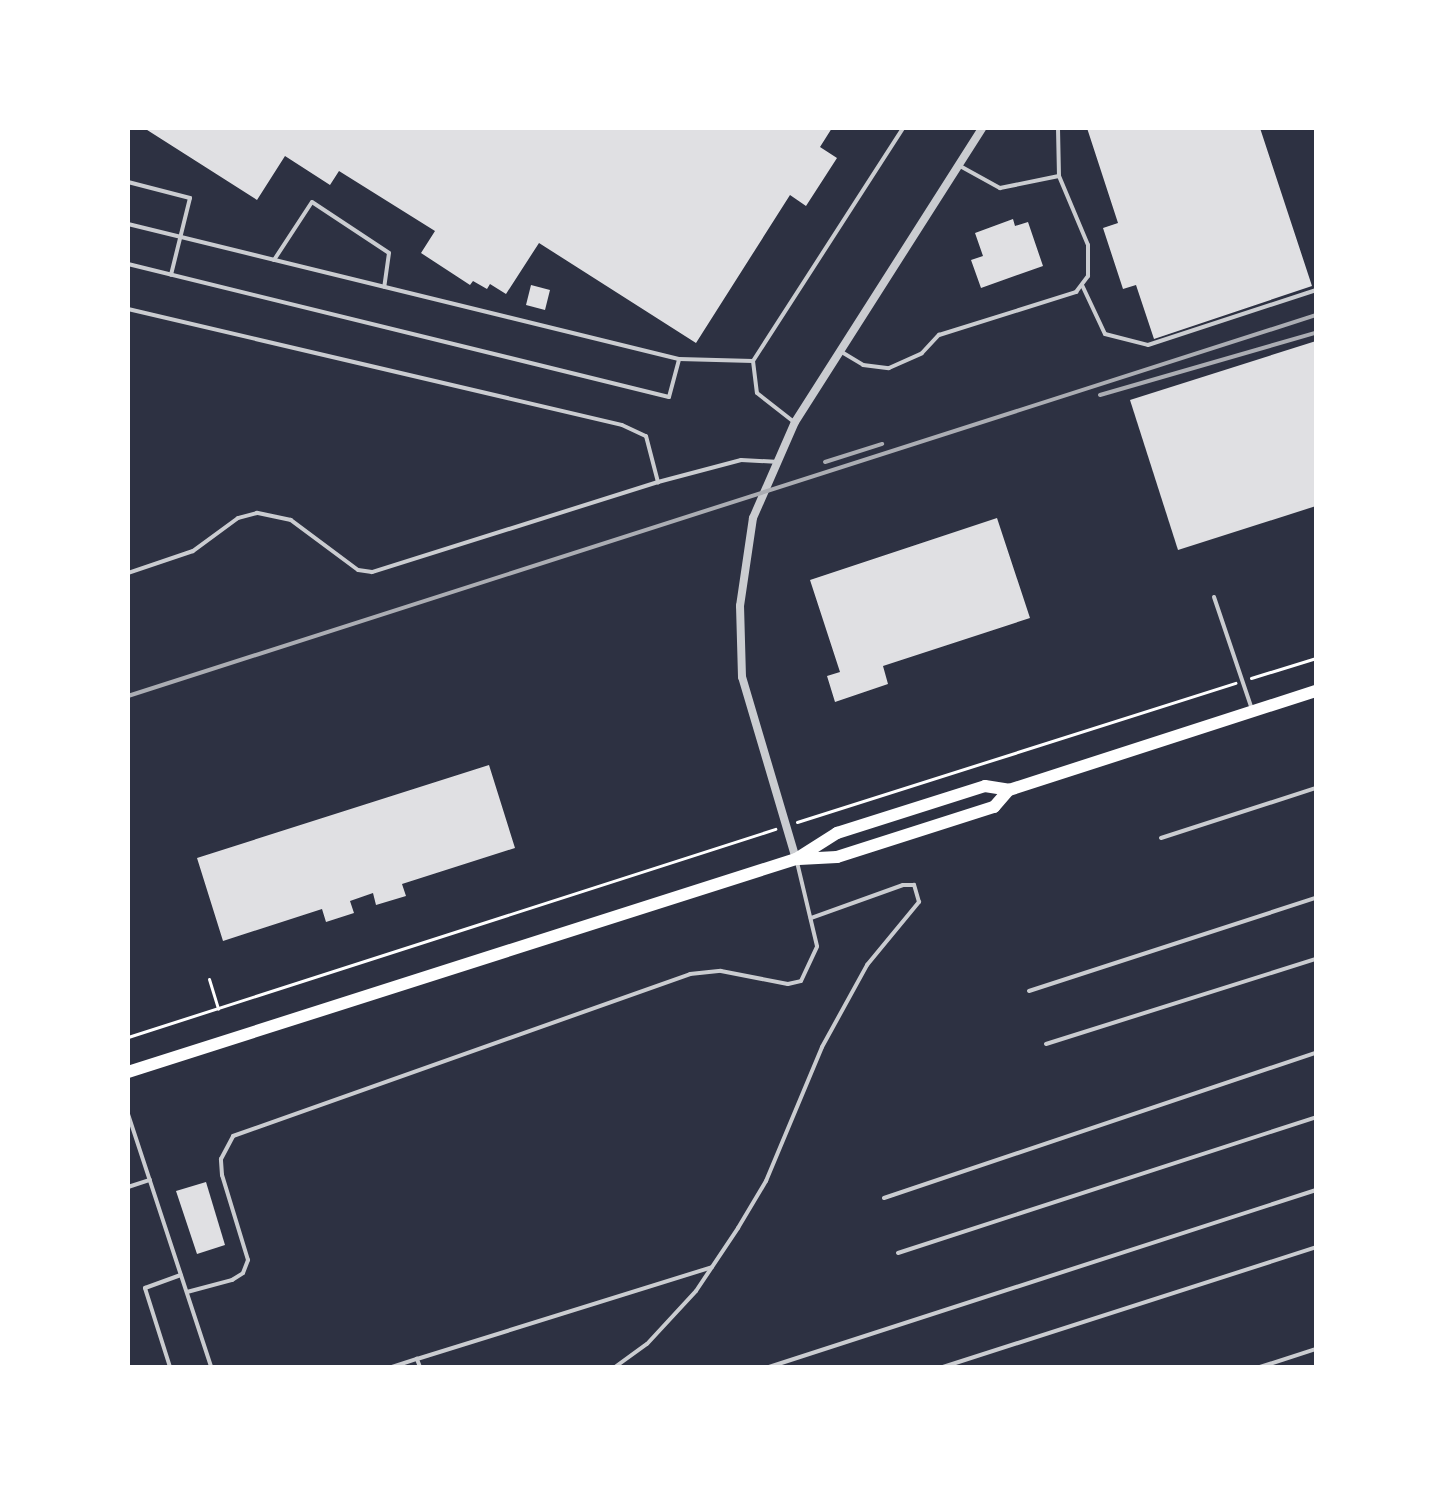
<!DOCTYPE html>
<style>
body{margin:0}
#map{position:relative;width:1444px;height:1495px;overflow:hidden;background:#2d3142;font-family:"Open Sans",sans-serif}
div>[style]{position:absolute}
.building>*{inset:0;background:#e0e0e3}
.path>*{height:3px;margin:-1.5px;padding:0 1.5px;transform-origin:1.5px;border-radius:1.5px;background:#fff}
.service>*{height:4px;margin:-2px;padding:0 2px;transform-origin:2px;border-radius:2px;background:#caccd0}
.minor>*{height:8px;margin:-4px;padding:0 4px;transform-origin:4px;border-radius:4px;background:#caccd0}
.secondary>*{height:12px;margin:-6px;padding:0 6px;transform-origin:6px;border-radius:6px;background:#fff}
.rail>*{height:4px;margin:-2px;padding:0 2px;transform-origin:2px;border-radius:2px;background:#abadb3}
span{translate:-50% -50%;white-space:nowrap;text-align:center;line-height:1.15;-webkit-text-stroke:6px #fff;paint-order:stroke}
.frame{position:absolute;inset:0;border:130px solid #fff;pointer-events:none}
</style>
<div id="map">
<div class="building">
<div style="clip-path:polygon(144px 128px,832px 128px,820px 147px,837px 158px,806px 206px,790px 195px,696px 343px,539px 243px,506px 294px,490px 284px,487px 289px,473px 281px,470px 285px,421px 253px,435px 231px,339px 171px,330px 185px,285px 156px,257px 200px)"></div>
<div style="clip-path:polygon(1087px 128px,1260px 128px,1312px 286px,1154px 339px,1136px 285px,1123px 289px,1103px 228px,1118px 223px)"></div>
<div style="clip-path:polygon(1013px 219px,1015px 226px,1028px 222px,1043px 266px,981px 288px,971px 260px,983px 256px,975px 233px)"></div>
<div style="clip-path:polygon(531px 285px,550px 290px,545px 310px,526px 305px)"></div>
<div style="clip-path:polygon(1316px 341px,1316px 506px,1178px 550px,1130px 400px)"></div>
<div style="clip-path:polygon(997px 518px,1030px 618px,883px 666px,888px 684px,835px 702px,827px 676px,840px 672px,810px 580px)"></div>
<div style="clip-path:polygon(489px 765px,515px 848px,402px 884px,406px 896px,376px 905px,373px 893px,350px 901px,354px 913px,326px 922px,322px 909px,223px 941px,197px 858px)"></div>
<div style="clip-path:polygon(206px 1182px,225px 1245px,197px 1254px,176px 1191px)"></div>
</div>
<div class="path">
<div style="left:1251px;top:678px;width:68px;rotate:-17.1deg"></div>
<div style="left:797px;top:822px;width:460px;rotate:-17.6deg"></div>
<div style="left:209px;top:979px;width:31px;rotate:73deg"></div>
<div style="left:128px;top:1037px;width:680px;rotate:-17.82deg"></div>
</div>
<div class="service">
<div style="left:960px;top:166px;width:46px;rotate:28.8deg"></div>
<div style="left:1000px;top:188px;width:60px;rotate:-11.5deg"></div>
<div style="left:128px;top:182px;width:64px;rotate:14.5deg"></div>
<div style="left:190px;top:198px;width:79px;rotate:103.9deg"></div>
<div style="left:128px;top:224px;width:567px;rotate:13.77deg"></div>
<div style="left:679px;top:359px;width:74px;rotate:1.5deg"></div>
<div style="left:753px;top:361px;width:32px;rotate:83deg"></div>
<div style="left:757px;top:393px;width:47px;rotate:38.1deg"></div>
<div style="left:274px;top:260px;width:69px;rotate:-56.8deg"></div>
<div style="left:312px;top:202px;width:92px;rotate:33.5deg"></div>
<div style="left:389px;top:253px;width:34px;rotate:98deg"></div>
<div style="left:128px;top:264px;width:557px;rotate:13.81deg"></div>
<div style="left:669px;top:397px;width:39px;rotate:-75deg"></div>
<div style="left:1082px;top:285px;width:54px;rotate:64.9deg"></div>
<div style="left:1105px;top:334px;width:44px;rotate:14.3deg"></div>
<div style="left:1148px;top:345px;width:177px;rotate:-18.1deg"></div>
<div style="left:128px;top:309px;width:507px;rotate:13.21deg"></div>
<div style="left:622px;top:425px;width:26px;rotate:25deg"></div>
<div style="left:646px;top:436px;width:48px;rotate:75.4deg"></div>
<div style="left:658px;top:482px;width:300px;rotate:162.5deg"></div>
<div style="left:372px;top:572px;width:14px;rotate:-172deg"></div>
<div style="left:358px;top:570px;width:84px;rotate:-143.3deg"></div>
<div style="left:291px;top:520px;width:35px;rotate:-168deg"></div>
<div style="left:257px;top:513px;width:20px;rotate:165deg"></div>
<div style="left:238px;top:518px;width:56px;rotate:143.7deg"></div>
<div style="left:193px;top:551px;width:69px;rotate:161.3deg"></div>
<div style="left:840px;top:351px;width:27px;rotate:31deg"></div>
<div style="left:863px;top:365px;width:26px;rotate:7deg"></div>
<div style="left:889px;top:368px;width:36px;rotate:-24deg"></div>
<div style="left:922px;top:353px;width:25px;rotate:-47deg"></div>
<div style="left:939px;top:335px;width:144px;rotate:-17.4deg"></div>
<div style="left:1076px;top:292px;width:20px;rotate:-53deg"></div>
<div style="left:1088px;top:276px;width:31px;rotate:-90deg"></div>
<div style="left:1088px;top:245px;width:75px;rotate:-112.8deg"></div>
<div style="left:1059px;top:176px;width:48px;rotate:-91.2deg"></div>
<div style="left:753px;top:361px;width:277px;rotate:-57.2deg"></div>
<div style="left:658px;top:482px;width:86px;rotate:-14.8deg"></div>
<div style="left:741px;top:460px;width:34px;rotate:3deg"></div>
<div style="left:1214px;top:597px;width:118px;rotate:71.3deg"></div>
<div style="left:1161px;top:838px;width:163px;rotate:-17.9deg"></div>
<div style="left:1029px;top:991px;width:302px;rotate:-18deg"></div>
<div style="left:1046px;top:1044px;width:283px;rotate:-17.5deg"></div>
<div style="left:128px;top:1114px;width:266px;rotate:71.8deg"></div>
<div style="left:128px;top:1187px;width:23px;rotate:-18deg"></div>
<div style="left:884px;top:1198px;width:456px;rotate:-18.6deg"></div>
<div style="left:898px;top:1253px;width:440px;rotate:-18deg"></div>
<div style="left:187px;top:1292px;width:47px;rotate:-14.9deg"></div>
<div style="left:232px;top:1280px;width:13px;rotate:-32deg"></div>
<div style="left:243px;top:1273px;width:14px;rotate:-69deg"></div>
<div style="left:248px;top:1260px;width:89px;rotate:-107deg"></div>
<div style="left:222px;top:1175px;width:16px;rotate:-94deg"></div>
<div style="left:221px;top:1159px;width:26px;rotate:-62deg"></div>
<div style="left:233px;top:1136px;width:485px;rotate:-19.5deg"></div>
<div style="left:690px;top:974px;width:31px;rotate:-6deg"></div>
<div style="left:721px;top:971px;width:68px;rotate:11deg"></div>
<div style="left:788px;top:984px;width:13px;rotate:-13deg"></div>
<div style="left:801px;top:981px;width:38px;rotate:-65deg"></div>
<div style="left:817px;top:946px;width:86px;rotate:-103.4deg"></div>
<div style="left:170px;top:1367px;width:83px;rotate:-107.6deg"></div>
<div style="left:145px;top:1288px;width:38px;rotate:-20deg"></div>
<div style="left:392px;top:1367px;width:26px;rotate:-18deg"></div>
<div style="left:420px;top:1367px;width:9px;rotate:-111deg"></div>
<div style="left:417px;top:1359px;width:309px;rotate:-17.3deg"></div>
<div style="left:615px;top:1367px;width:39px;rotate:-36deg"></div>
<div style="left:647px;top:1344px;width:72px;rotate:-47.2deg"></div>
<div style="left:696px;top:1291px;width:76px;rotate:-56.3deg"></div>
<div style="left:738px;top:1228px;width:55px;rotate:-59.2deg"></div>
<div style="left:766px;top:1181px;width:145px;rotate:-67.3deg"></div>
<div style="left:822px;top:1047px;width:94px;rotate:-61.2deg"></div>
<div style="left:867px;top:965px;width:82px;rotate:-50.5deg"></div>
<div style="left:919px;top:902px;width:18px;rotate:-106deg"></div>
<div style="left:914px;top:885px;width:11px;rotate:180deg"></div>
<div style="left:903px;top:885px;width:98px;rotate:160.3deg"></div>
<div style="left:769px;top:1367px;width:575px;rotate:-17.93deg"></div>
<div style="left:943px;top:1367px;width:392px;rotate:-17.8deg"></div>
<div style="left:1260px;top:1367px;width:59px;rotate:-17.8deg"></div>
</div>
<div class="minor">
<div style="left:796px;top:859px;width:190px;rotate:-106.5deg"></div>
<div style="left:742px;top:677px;width:71px;rotate:-91.6deg"></div>
<div style="left:740px;top:606px;width:89px;rotate:-81.6deg"></div>
<div style="left:753px;top:518px;width:105px;rotate:-66.4deg"></div>
<div style="left:795px;top:422px;width:348px;rotate:-57.5deg"></div>
</div>
<div class="secondary">
<div style="left:799px;top:859px;width:38px;rotate:-3deg"></div>
<div style="left:837px;top:857px;width:165px;rotate:-17.7deg"></div>
<div style="left:994px;top:807px;width:23px;rotate:-49deg"></div>
<div style="left:128px;top:1072px;width:701px;rotate:-17.69deg"></div>
<div style="left:796px;top:859px;width:49px;rotate:-32.4deg"></div>
<div style="left:837px;top:833px;width:155px;rotate:-17.6deg"></div>
<div style="left:985px;top:786px;width:24px;rotate:9deg"></div>
<div style="left:1009px;top:790px;width:323px;rotate:-17.9deg"></div>
</div>
<div class="rail">
<div style="left:1100px;top:395px;width:224px;rotate:-16.1deg"></div>
<div style="left:825px;top:462px;width:60px;rotate:-17.5deg"></div>
<div style="left:128px;top:696px;width:1248px;rotate:-17.78deg"></div>
</div>
<div class="frame"></div>
</div>
